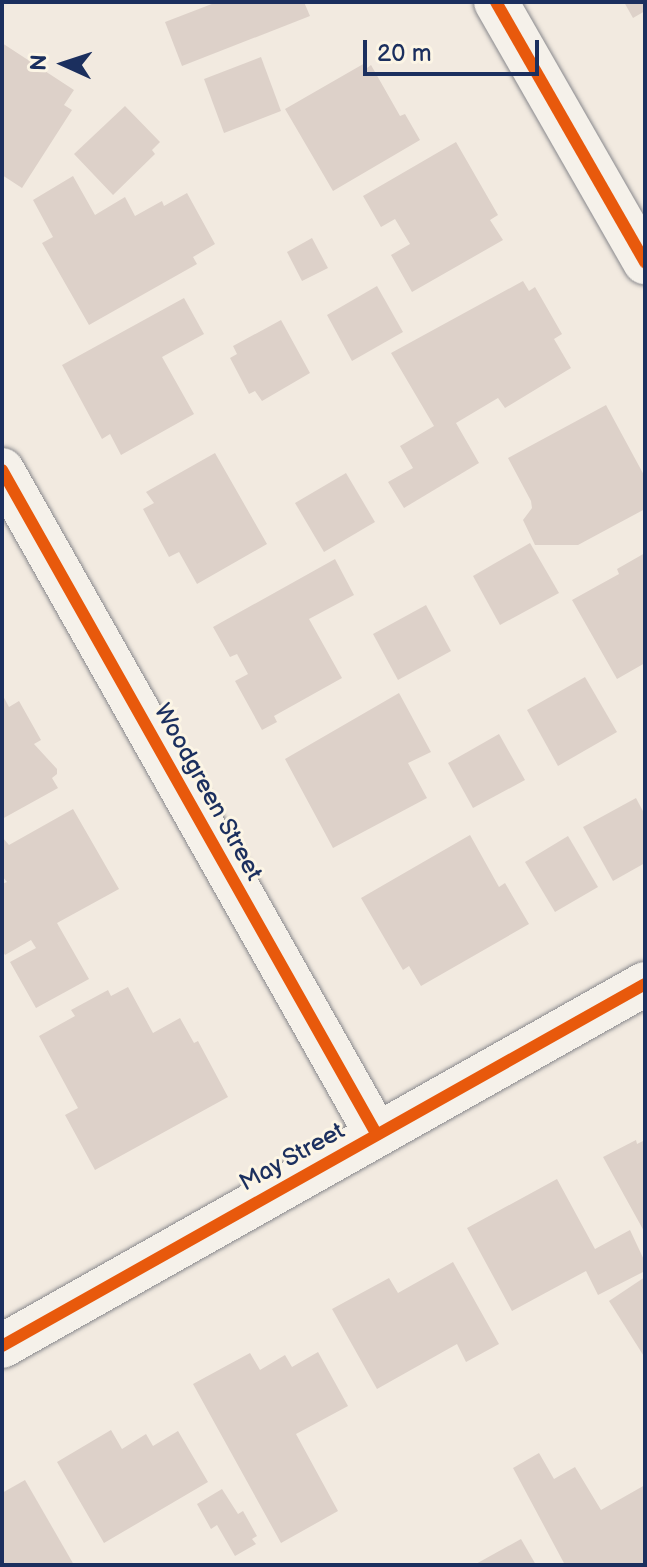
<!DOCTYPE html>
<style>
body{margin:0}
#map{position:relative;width:647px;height:1567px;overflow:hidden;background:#f2eae0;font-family:"Balsamiq Sans",sans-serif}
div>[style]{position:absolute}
.building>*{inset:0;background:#ddd1c9}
.roads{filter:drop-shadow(0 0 2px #88888c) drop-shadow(0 0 2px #88888c)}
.street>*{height:44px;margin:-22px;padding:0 22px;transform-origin:22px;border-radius:22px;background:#f5f1ea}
.cycleway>*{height:12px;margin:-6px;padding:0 6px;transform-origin:6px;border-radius:6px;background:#e8590c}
span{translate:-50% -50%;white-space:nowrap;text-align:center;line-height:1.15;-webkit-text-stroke:6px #fcf5e5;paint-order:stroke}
.street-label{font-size:24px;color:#1b2f5e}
.frame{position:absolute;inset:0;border:4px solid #1b2f5e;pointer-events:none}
.north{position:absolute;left:24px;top:24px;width:80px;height:80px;-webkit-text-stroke:6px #fcf5e5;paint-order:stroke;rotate:273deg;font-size:22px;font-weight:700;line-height:32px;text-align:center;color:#1b2f5e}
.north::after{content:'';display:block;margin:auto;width:28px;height:36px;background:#1b2f5e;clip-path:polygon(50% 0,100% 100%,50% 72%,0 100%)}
.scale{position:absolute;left:363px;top:40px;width:176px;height:36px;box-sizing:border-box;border:4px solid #1b2f5e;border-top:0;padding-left:10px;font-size:24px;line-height:28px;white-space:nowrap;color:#1b2f5e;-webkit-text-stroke:6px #fcf5e5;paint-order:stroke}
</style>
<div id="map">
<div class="building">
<div style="clip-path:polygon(217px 2px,304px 2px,310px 16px,182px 66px,165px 22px)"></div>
<div style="clip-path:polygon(624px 2px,645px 2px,645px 11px,633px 18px)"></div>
<div style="clip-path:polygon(2px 43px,74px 90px,64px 105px,72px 110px,22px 188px,2px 175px)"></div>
<div style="clip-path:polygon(261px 57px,281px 111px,224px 133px,204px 79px)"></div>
<div style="clip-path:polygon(365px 63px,367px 68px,371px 65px,400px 116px,405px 114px,420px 140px,333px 191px,285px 109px)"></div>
<div style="clip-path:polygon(125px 106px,160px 142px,152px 150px,155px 154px,113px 195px,74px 154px)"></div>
<div style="clip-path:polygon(456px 142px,498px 215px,490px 220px,503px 240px,412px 292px,391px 255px,410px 244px,395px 219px,381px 227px,363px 196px)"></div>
<div style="clip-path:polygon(73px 176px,95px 215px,125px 197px,135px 216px,162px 201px,164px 206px,187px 193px,215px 244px,193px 257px,197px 264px,89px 325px,42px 243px,53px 237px,33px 200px)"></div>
<div style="clip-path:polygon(312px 238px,328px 268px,302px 281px,287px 252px)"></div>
<div style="clip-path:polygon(523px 281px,529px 291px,535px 287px,562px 334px,554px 339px,571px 368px,505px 408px,498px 398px,456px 423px,479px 463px,404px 508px,388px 482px,413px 468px,400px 446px,434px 426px,391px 353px)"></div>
<div style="clip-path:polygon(377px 286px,403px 332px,352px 361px,327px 315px)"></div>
<div style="clip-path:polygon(184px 298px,204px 334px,162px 357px,194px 414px,121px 455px,110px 434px,102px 439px,62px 365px)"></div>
<div style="clip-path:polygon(281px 320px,310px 373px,262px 401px,255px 391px,249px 394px,230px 358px,237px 354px,233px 346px)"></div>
<div style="clip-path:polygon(606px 405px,645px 477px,645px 509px,578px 545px,535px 545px,523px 520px,532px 508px,531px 501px,508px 458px)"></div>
<div style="clip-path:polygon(215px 453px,267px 544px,197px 584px,179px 552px,169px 557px,143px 509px,154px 503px,146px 492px)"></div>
<div style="clip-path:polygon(346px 473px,375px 522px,324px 552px,295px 503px)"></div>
<div style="clip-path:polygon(530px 543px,559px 593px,500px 625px,473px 576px)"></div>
<div style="clip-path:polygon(645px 553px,645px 663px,617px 679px,572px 600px,619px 574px,617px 569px)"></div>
<div style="clip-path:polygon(335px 559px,354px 595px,309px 619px,342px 678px,274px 716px,277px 722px,262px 730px,235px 681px,248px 674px,237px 654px,230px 657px,213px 627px)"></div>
<div style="clip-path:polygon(426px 605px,451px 651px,398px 680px,373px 634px)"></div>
<div style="clip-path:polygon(585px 677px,617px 732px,558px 766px,527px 710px)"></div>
<div style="clip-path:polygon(399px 693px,431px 752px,408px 763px,427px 798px,333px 848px,285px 759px)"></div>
<div style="clip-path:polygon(2px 694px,9px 707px,19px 701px,41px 740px,34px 744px,57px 769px,57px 774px,52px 778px,58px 788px,2px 819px)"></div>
<div style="clip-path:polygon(499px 734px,525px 780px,473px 808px,448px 763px)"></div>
<div style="clip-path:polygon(636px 798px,645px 815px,645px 863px,613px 881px,583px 827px)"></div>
<div style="clip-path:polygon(73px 809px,119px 889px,57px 923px,89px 979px,36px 1008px,10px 962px,36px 948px,31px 940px,5px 955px,2px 950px,2px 884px,7px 882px,2px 876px,2px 837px,9px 845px)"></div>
<div style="clip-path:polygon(470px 835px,499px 887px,505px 883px,529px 924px,421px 986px,409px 966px,403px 970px,361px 898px)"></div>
<div style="clip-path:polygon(568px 836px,598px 887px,555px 912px,525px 862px)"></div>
<div style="clip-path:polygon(128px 987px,153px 1033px,180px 1018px,194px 1043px,198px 1041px,228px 1097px,95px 1170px,65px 1115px,78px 1108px,39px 1036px,75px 1016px,71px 1010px,108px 990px,111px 996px)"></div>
<div style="clip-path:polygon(636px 1140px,637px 1144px,645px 1140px,645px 1233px,603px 1157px)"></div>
<div style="clip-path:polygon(557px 1179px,595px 1249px,630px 1230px,645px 1262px,645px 1271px,598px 1295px,586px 1271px,512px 1311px,467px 1228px)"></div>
<div style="clip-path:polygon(453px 1262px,499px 1344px,466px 1362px,457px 1344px,377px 1389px,332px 1309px,389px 1278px,398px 1293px)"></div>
<div style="clip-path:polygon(645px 1277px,645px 1358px,609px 1301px)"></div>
<div style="clip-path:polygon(318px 1352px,348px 1406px,296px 1434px,338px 1511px,281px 1543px,193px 1384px,250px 1353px,260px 1370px,285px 1355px,292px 1367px)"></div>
<div style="clip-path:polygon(111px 1430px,122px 1449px,146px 1434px,153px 1446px,178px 1431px,208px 1482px,104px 1543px,57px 1462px)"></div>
<div style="clip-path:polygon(539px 1453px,554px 1479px,575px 1467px,601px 1510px,645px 1485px,645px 1565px,565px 1565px,513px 1468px)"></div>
<div style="clip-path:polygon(25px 1480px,74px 1565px,2px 1565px,2px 1493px)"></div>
<div style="clip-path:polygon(222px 1489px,238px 1514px,243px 1511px,257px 1536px,252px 1539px,256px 1544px,235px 1556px,217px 1525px,211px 1529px,197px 1504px)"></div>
<div style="clip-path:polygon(521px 1539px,536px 1565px,474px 1565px)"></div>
</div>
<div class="roads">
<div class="street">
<div style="left:496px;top:2px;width:300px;rotate:60.2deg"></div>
<div style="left:2px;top:470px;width:763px;rotate:60.58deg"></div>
<div style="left:2px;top:1346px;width:738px;rotate:-29.38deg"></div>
</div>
</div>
<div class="cycleway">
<div style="left:496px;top:2px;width:300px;rotate:60.2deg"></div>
<div style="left:2px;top:470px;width:763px;rotate:60.58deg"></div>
<div style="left:2px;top:1346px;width:738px;rotate:-29.38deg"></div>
</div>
<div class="street-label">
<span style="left:208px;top:792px;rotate:61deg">Woodgreen Street</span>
<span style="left:292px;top:1157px;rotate:-29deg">May Street</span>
</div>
<div class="frame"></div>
<div class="north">N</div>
<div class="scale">20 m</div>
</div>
